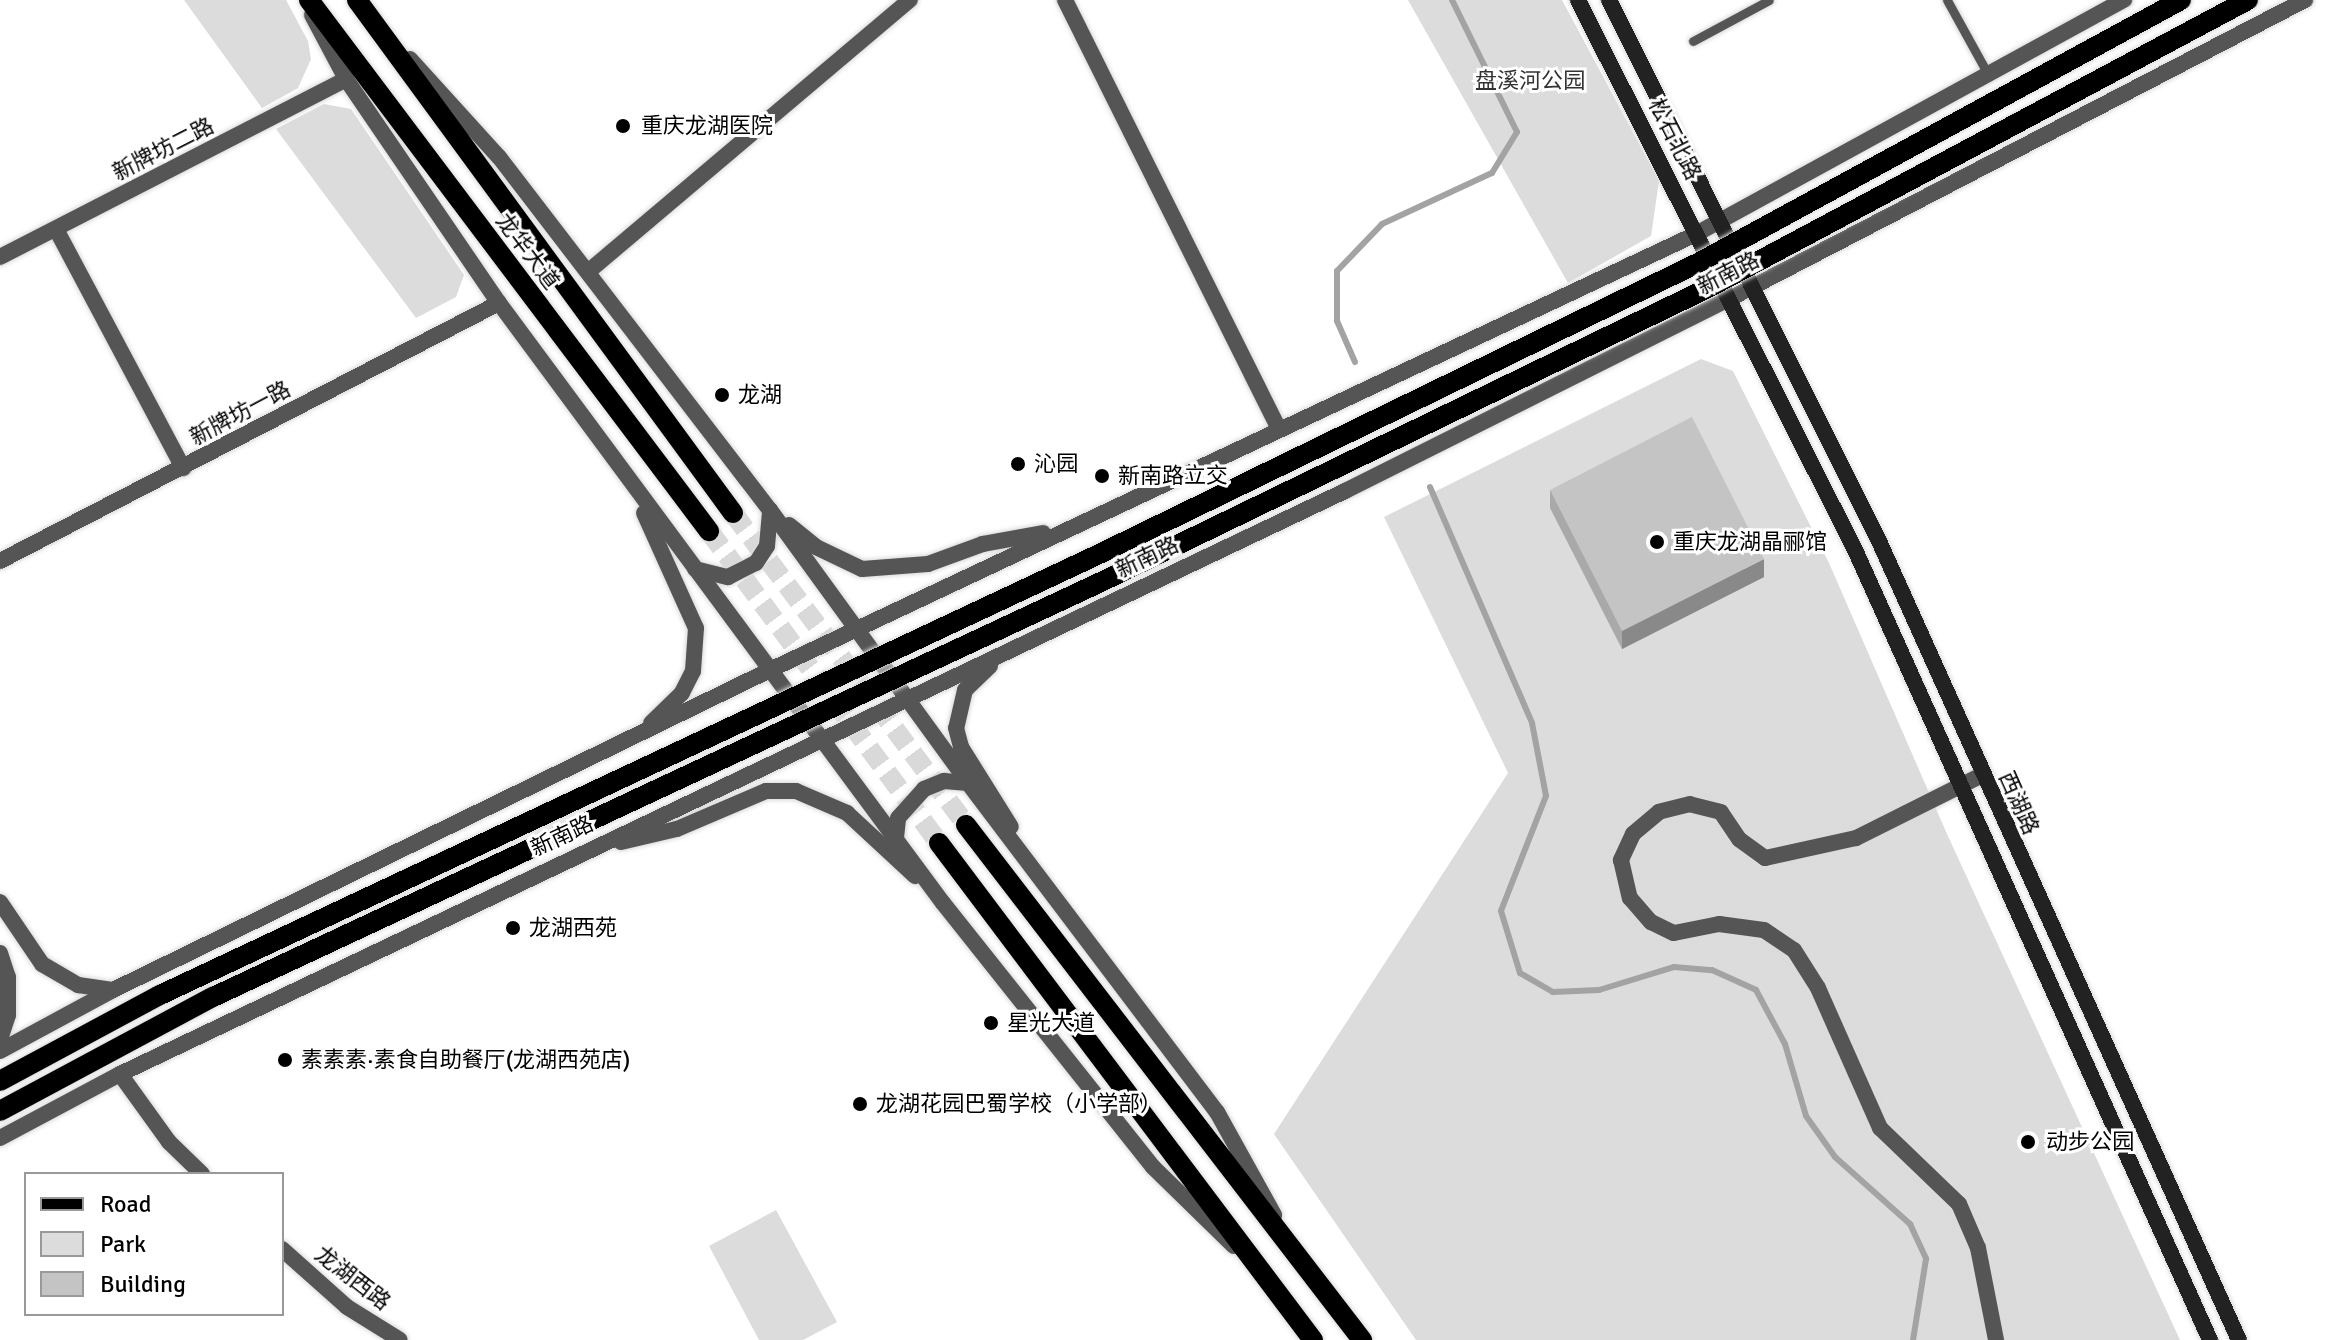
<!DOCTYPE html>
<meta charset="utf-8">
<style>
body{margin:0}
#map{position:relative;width:2328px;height:1340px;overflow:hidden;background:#fff;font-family:Signika,"Noto Sans SC",sans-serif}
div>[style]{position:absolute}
.green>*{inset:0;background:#dcdcdc}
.stream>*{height:6px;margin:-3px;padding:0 3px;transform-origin:3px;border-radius:3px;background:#a3a3a3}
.primary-tunnel>*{height:20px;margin-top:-10px;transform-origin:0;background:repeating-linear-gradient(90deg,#d9d9d9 0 20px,transparent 0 30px)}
.roads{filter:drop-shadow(0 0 2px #dbdbdb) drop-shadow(0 0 2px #dbdbdb)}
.service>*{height:9px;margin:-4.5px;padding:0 4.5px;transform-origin:4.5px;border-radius:4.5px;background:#555}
.minor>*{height:16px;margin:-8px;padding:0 8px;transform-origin:8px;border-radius:8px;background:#555}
.tertiary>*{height:16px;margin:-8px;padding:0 8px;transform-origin:8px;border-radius:8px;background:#555}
.secondary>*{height:16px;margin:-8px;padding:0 8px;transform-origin:8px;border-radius:8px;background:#222}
.primary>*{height:20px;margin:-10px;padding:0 10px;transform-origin:10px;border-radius:10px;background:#000}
.bridges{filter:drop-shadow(0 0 2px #dbdbdb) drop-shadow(0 0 2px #dbdbdb)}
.primary-bridge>*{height:20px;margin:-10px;padding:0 10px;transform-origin:10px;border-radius:10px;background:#000}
.wall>*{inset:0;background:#a9a9a9}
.shaded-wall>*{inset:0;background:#898989}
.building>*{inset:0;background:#c4c4c4}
.dots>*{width:22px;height:22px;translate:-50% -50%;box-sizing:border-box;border:4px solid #fff;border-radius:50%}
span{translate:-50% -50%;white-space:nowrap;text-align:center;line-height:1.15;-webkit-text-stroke:6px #fff;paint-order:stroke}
.park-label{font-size:22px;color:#333}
.poi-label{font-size:22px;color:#000}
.left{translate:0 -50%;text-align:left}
.street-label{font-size:22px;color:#000}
.legend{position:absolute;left:24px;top:1172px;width:260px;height:144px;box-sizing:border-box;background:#fff;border:2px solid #999;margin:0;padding:10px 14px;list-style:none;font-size:24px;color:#000}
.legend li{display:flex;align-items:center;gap:16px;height:40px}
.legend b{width:40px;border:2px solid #999}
</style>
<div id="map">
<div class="green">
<div style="clip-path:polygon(184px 0,286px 0,308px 41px,311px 59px,298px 88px,262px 108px)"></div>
<div style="clip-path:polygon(1408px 0,1562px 0,1659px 181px,1651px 236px,1568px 283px)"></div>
<div style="clip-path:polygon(324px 104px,351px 109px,464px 275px,456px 297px,416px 318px,276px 129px)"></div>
<div style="clip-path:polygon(1701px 359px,1733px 371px,1829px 563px,1947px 834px,2180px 1340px,1416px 1340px,1274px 1134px,1508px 773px,1384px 517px)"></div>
<div style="clip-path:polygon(776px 1210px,837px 1322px,803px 1340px,759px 1340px,709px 1246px)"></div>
</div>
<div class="stream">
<div style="left:1355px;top:362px;width:45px;rotate:-113.7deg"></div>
<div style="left:1337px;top:321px;width:50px;rotate:-90deg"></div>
<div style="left:1337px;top:271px;width:65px;rotate:-46.2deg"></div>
<div style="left:1382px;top:224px;width:121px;rotate:-24.9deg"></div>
<div style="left:1492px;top:173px;width:48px;rotate:-58.6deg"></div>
<div style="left:1517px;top:132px;width:147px;rotate:-116.2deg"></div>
<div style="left:1430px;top:487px;width:257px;rotate:66.6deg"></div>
<div style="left:1532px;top:723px;width:74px;rotate:79.1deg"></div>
<div style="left:1546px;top:796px;width:123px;rotate:111.4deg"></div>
<div style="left:1501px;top:911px;width:65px;rotate:73deg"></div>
<div style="left:1520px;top:973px;width:38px;rotate:30deg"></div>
<div style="left:1553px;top:992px;width:46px;rotate:-2.5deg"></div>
<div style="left:1599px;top:990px;width:78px;rotate:-17deg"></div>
<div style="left:1674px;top:967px;width:38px;rotate:5deg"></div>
<div style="left:1712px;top:970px;width:48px;rotate:24.4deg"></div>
<div style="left:1756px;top:990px;width:61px;rotate:61.8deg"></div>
<div style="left:1785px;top:1044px;width:75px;rotate:73.7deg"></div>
<div style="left:1806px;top:1116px;width:50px;rotate:54.7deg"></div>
<div style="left:1835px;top:1157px;width:101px;rotate:41.8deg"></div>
<div style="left:1910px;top:1224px;width:38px;rotate:65deg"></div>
<div style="left:1926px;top:1259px;width:82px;rotate:99.1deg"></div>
</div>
<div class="primary-tunnel">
<div style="left:733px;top:513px;width:389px;rotate:53.2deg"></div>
<div style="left:709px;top:531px;width:388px;rotate:53.6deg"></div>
</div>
<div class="roads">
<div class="service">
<div style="left:1947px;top:0;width:87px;rotate:61.1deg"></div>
<div style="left:1693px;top:41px;width:86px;rotate:-28.3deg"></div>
</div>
<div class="minor">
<div style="left:1065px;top:0;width:480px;rotate:63.5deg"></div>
<div style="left:56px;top:229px;width:271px;rotate:62deg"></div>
<div style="left:589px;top:271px;width:420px;rotate:-40.2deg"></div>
<div style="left:1982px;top:775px;width:141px;rotate:153.4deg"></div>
<div style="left:1856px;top:838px;width:93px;rotate:167.6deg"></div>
<div style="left:1765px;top:858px;width:32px;rotate:-144deg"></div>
<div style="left:1739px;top:839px;width:32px;rotate:-124deg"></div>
<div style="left:1721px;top:812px;width:32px;rotate:-166deg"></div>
<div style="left:1690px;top:804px;width:32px;rotate:166deg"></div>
<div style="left:1659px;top:812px;width:34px;rotate:140deg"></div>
<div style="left:1633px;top:834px;width:29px;rotate:115deg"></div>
<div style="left:1621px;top:860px;width:39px;rotate:77deg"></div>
<div style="left:1630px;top:898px;width:32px;rotate:49deg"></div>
<div style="left:1651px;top:922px;width:25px;rotate:26deg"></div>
<div style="left:1674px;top:933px;width:46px;rotate:-11.3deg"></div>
<div style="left:1719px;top:924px;width:45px;rotate:7.6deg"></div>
<div style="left:1764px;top:930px;width:36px;rotate:34deg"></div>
<div style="left:1794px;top:950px;width:45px;rotate:57.7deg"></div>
<div style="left:1818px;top:988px;width:153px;rotate:66.1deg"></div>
<div style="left:1880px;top:1128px;width:110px;rotate:43.9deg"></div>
<div style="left:1959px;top:1204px;width:48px;rotate:66.6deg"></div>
<div style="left:1978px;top:1248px;width:94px;rotate:78.9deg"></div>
</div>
<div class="tertiary">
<div style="left:312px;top:15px;width:72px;rotate:62deg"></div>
<div style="left:346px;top:79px;width:271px;rotate:55.7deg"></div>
<div style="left:499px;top:303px;width:746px;rotate:53.5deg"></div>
<div style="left:943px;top:903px;width:337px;rotate:51.5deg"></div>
<div style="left:1153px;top:1167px;width:113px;rotate:44.3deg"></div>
<div style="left:410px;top:59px;width:132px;rotate:47.8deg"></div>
<div style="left:499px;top:157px;width:445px;rotate:52.5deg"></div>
<div style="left:770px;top:510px;width:337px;rotate:54deg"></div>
<div style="left:968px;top:783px;width:413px;rotate:52.9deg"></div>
<div style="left:1217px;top:1112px;width:118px;rotate:61deg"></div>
<div style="left:0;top:257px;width:389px;rotate:-27.2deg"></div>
<div style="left:644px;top:513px;width:126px;rotate:65.7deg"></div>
<div style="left:696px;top:628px;width:43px;rotate:94deg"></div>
<div style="left:693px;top:671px;width:25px;rotate:117deg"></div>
<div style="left:682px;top:693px;width:43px;rotate:135.9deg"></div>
<div style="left:789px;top:525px;width:35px;rotate:39deg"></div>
<div style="left:816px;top:547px;width:51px;rotate:25.6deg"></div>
<div style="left:862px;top:569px;width:66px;rotate:-4.3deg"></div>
<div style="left:928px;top:564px;width:59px;rotate:-20deg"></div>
<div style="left:983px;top:544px;width:61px;rotate:-10.4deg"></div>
<div style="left:0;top:561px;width:562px;rotate:-27.34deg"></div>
<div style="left:695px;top:569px;width:34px;rotate:14deg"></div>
<div style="left:728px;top:577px;width:31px;rotate:-27deg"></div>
<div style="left:756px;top:563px;width:20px;rotate:-57deg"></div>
<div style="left:767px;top:546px;width:36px;rotate:-85deg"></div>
<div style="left:990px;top:666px;width:35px;rotate:136deg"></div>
<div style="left:965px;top:690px;width:39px;rotate:103deg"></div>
<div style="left:956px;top:728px;width:20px;rotate:75deg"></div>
<div style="left:961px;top:747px;width:94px;rotate:58deg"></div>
<div style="left:896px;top:838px;width:20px;rotate:-84deg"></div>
<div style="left:898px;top:818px;width:39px;rotate:-48deg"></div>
<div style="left:924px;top:789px;width:22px;rotate:-22deg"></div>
<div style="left:944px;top:781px;width:24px;rotate:5deg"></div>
<div style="left:621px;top:842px;width:57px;rotate:-13.1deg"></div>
<div style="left:677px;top:829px;width:97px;rotate:-23.1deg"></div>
<div style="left:766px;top:791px;width:30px"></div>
<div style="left:796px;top:791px;width:56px;rotate:23.3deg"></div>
<div style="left:847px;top:813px;width:93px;rotate:42.8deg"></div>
<div style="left:0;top:902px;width:75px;rotate:55.9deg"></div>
<div style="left:42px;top:964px;width:42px;rotate:30.3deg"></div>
<div style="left:78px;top:985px;width:35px;rotate:8deg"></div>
<div style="left:0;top:953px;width:25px;rotate:72deg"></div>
<div style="left:8px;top:977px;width:38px;rotate:90deg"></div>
<div style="left:8px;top:1015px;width:25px;rotate:108deg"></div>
<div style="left:0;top:1051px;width:128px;rotate:-28.4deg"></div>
<div style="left:113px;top:990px;width:733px;rotate:-25.97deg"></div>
<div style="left:772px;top:669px;width:1024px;rotate:-25.21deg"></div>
<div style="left:1698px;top:233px;width:486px;rotate:-28.7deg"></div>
<div style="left:120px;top:1074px;width:84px;rotate:54.2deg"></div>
<div style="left:169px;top:1142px;width:46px;rotate:44.1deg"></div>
<div style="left:0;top:1138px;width:136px;rotate:-28.1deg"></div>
<div style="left:120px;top:1074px;width:1357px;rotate:-25.45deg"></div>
<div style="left:1345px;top:491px;width:432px;rotate:-26.6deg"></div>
<div style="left:1731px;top:298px;width:647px;rotate:-27.44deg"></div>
<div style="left:282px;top:1249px;width:87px;rotate:41.7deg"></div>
<div style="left:347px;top:1307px;width:62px;rotate:31.9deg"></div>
</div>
<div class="secondary">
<div style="left:1578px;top:0;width:618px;rotate:63.27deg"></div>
<div style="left:1856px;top:552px;width:864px;rotate:65.81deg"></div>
<div style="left:1609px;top:0;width:605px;rotate:63.48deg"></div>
<div style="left:1879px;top:541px;width:876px;rotate:65.75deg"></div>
</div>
<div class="primary">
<div style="left:309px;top:0;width:665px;rotate:53.01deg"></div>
<div style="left:357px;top:0;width:636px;rotate:53.76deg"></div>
<div style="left:966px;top:825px;width:650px;rotate:52.44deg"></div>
<div style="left:939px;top:843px;width:622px;rotate:53.04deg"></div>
</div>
</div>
<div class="bridges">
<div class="primary-bridge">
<div style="left:0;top:1081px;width:182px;rotate:-28.3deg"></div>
<div style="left:160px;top:995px;width:1031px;rotate:-25.15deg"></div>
<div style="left:1093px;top:557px;width:673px;rotate:-25.92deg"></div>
<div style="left:1698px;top:263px;width:550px;rotate:-28.57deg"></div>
<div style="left:0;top:1111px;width:242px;rotate:-28.2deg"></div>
<div style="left:213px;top:997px;width:982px;rotate:-25.05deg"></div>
<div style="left:1103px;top:581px;width:672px;rotate:-25.84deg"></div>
<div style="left:1708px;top:288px;width:612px;rotate:-28.07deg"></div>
</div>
</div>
<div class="wall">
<div style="clip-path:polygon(1550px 490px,1764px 577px,1622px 649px,1550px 508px)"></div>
</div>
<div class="shaded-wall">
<div style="clip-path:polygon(1764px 559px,1764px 577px,1622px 649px,1622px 631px)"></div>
</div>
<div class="building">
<div style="clip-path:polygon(1692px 417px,1764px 559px,1622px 631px,1550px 490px)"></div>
</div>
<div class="dots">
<div style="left:623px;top:126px;background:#000"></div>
<div style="left:722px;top:395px;background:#000"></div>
<div style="left:1018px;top:464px;background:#000"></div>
<div style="left:1102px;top:476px;background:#000"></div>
<div style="left:1657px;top:542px;background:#000"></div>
<div style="left:513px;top:928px;background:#000"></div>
<div style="left:991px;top:1023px;background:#000"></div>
<div style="left:285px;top:1060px;background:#000"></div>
<div style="left:860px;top:1104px;background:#000"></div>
<div style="left:2028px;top:1142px;background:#000"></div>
</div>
<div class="park-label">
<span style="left:1530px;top:81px">盘溪河公园</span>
</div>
<div class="poi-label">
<span class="left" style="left:641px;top:126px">重庆龙湖医院</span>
<span class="left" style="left:738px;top:395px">龙湖</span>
<span class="left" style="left:1034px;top:464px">沁园</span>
<span class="left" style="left:1118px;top:476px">新南路立交</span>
<span class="left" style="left:1673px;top:542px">重庆龙湖晶郦馆</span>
<span class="left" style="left:529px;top:928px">龙湖西苑</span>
<span class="left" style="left:1007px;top:1023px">星光大道</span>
<span class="left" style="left:301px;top:1060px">素素素·素食自助餐厅(龙湖西苑店)</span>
<span class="left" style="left:876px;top:1104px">龙湖花园巴蜀学校（小学部）</span>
<span class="left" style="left:2046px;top:1142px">动步公园</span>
</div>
<div class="street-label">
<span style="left:1675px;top:139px;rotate:63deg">松石北路</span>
<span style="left:163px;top:149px;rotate:-27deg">新牌坊二路</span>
<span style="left:528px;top:251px;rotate:53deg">龙华大道</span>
<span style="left:1728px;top:273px;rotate:-27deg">新南路</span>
<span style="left:240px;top:413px;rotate:-28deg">新牌坊一路</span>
<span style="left:1147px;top:557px;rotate:-25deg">新南路</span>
<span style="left:2019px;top:803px;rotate:66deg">西湖路</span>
<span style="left:562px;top:836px;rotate:-25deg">新南路</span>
<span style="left:353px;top:1278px;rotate:38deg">龙湖西路</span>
</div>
<ul class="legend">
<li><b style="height:10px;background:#000"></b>Road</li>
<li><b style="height:22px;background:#dcdcdc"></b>Park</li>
<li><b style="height:22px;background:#c4c4c4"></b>Building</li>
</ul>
</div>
